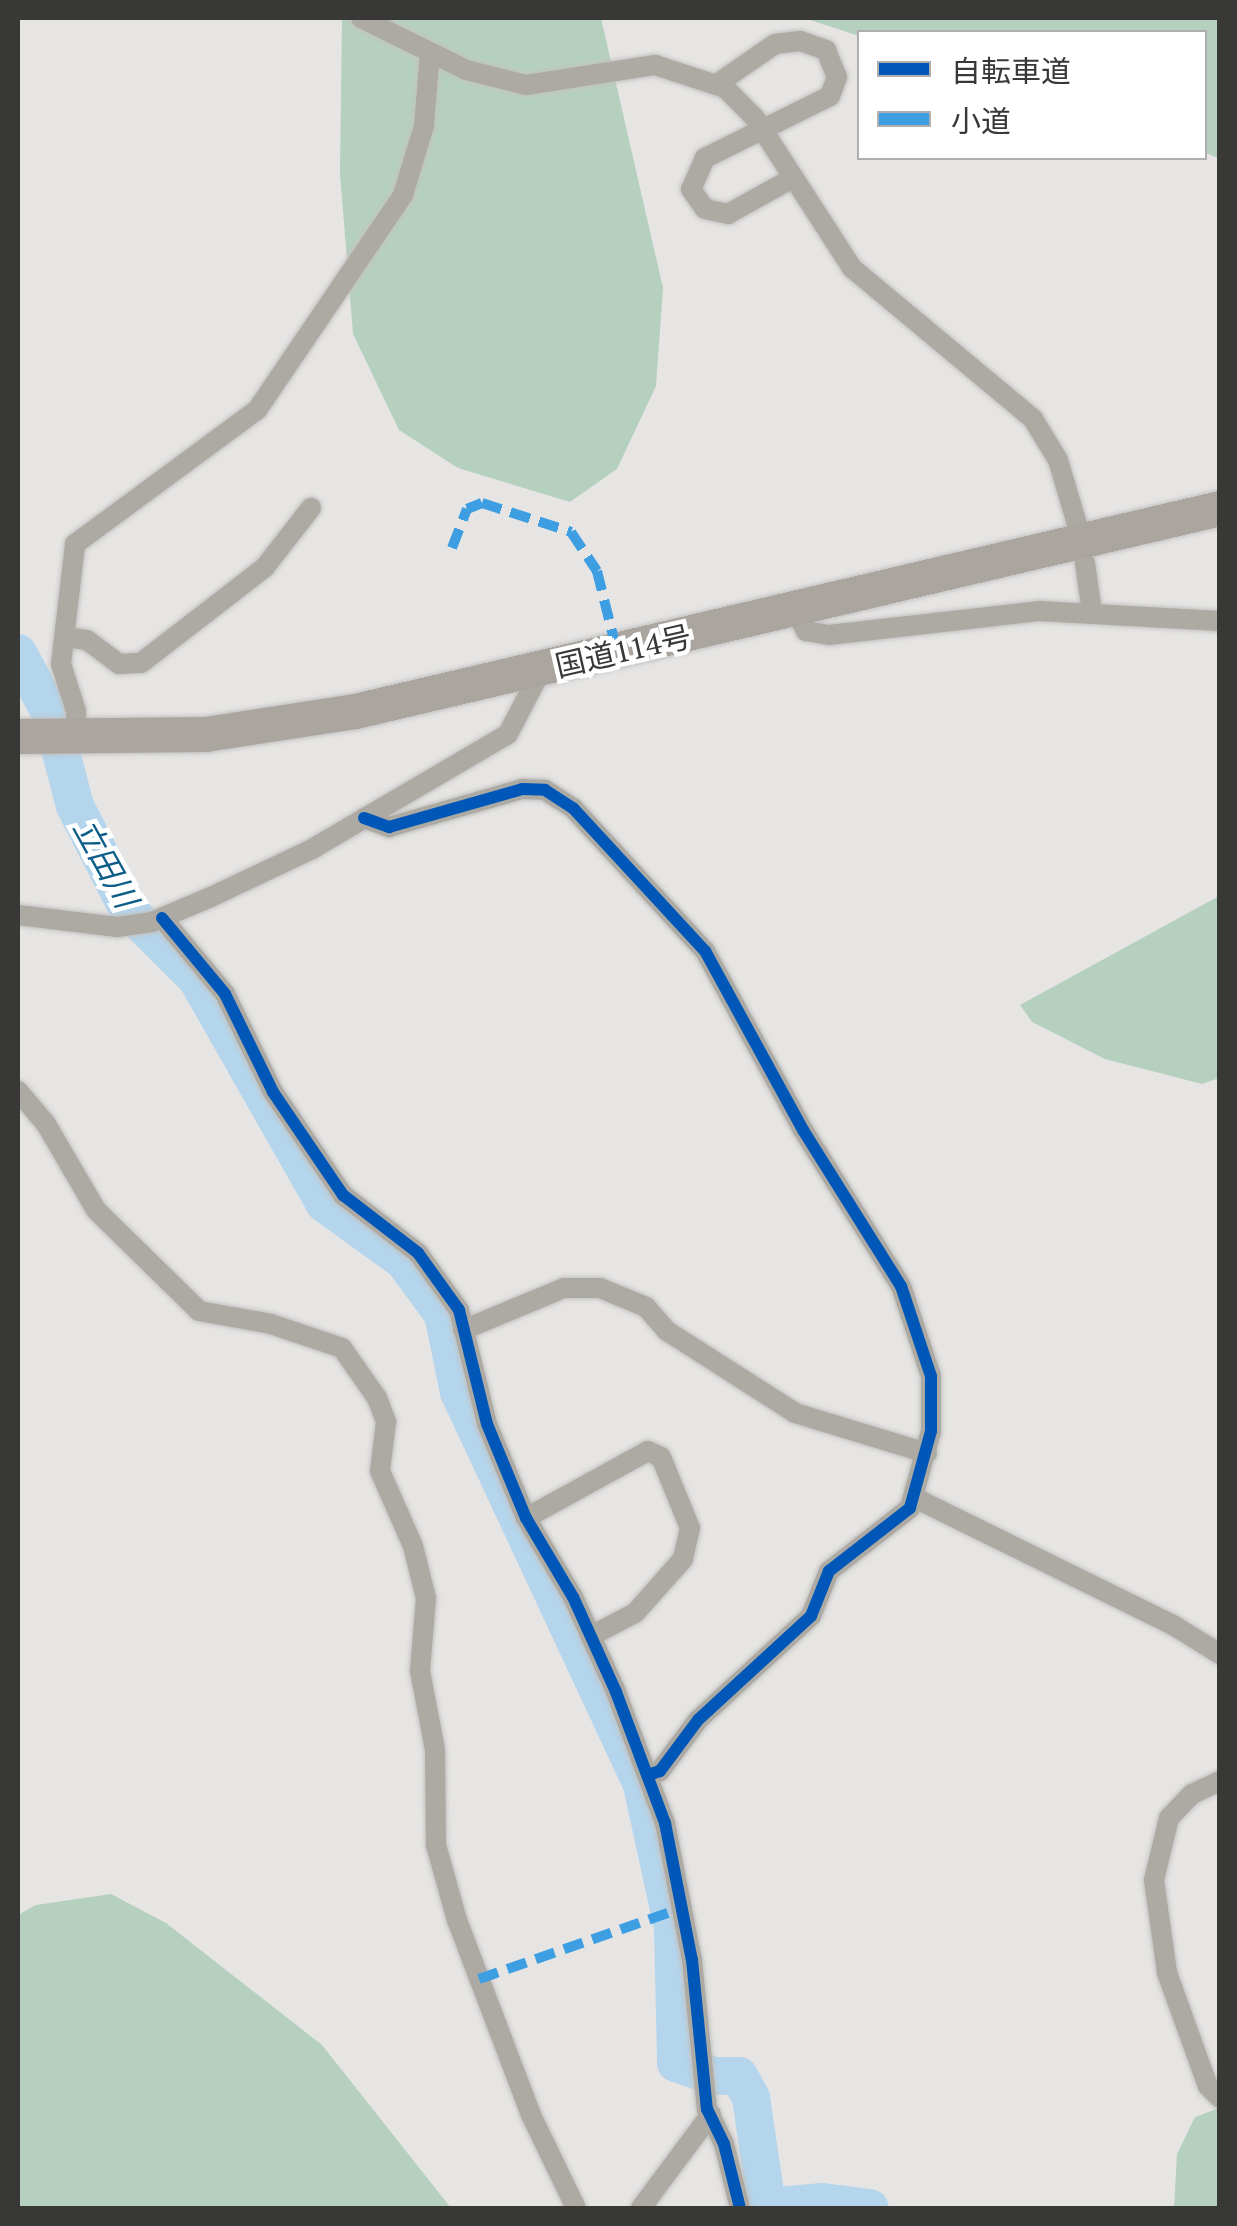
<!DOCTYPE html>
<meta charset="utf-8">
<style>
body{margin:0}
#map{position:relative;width:1237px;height:2226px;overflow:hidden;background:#e6e5e4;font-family:"PT Serif","Noto Sans JP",serif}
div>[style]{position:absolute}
.forest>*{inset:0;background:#b6d0bf}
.river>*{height:38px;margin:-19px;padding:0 19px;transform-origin:19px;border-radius:19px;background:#b4d5ec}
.roads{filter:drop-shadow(0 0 2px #c3c2c1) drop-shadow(0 0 2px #c3c2c1)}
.street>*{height:20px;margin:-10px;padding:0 10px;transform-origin:10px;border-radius:10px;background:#acaaa3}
.highway>*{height:35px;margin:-17.5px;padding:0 17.5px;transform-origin:17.5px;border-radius:17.5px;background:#aaa59f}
.quiet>*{height:10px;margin-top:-5px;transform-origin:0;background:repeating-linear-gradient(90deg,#3e9ee2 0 20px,transparent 0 30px)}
.cycleway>*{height:12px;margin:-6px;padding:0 6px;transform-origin:6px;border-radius:6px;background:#0057b8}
span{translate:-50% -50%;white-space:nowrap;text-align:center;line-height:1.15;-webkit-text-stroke:9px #fff;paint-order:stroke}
.street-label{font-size:30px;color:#383836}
.water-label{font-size:32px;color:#0c5d87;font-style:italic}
.frame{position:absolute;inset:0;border:20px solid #383836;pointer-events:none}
.legend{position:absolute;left:857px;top:30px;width:350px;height:130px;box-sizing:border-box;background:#fff;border:2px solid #afafaf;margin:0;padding:12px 18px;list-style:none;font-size:30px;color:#383836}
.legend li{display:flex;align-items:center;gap:20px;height:50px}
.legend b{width:50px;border:2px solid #afafaf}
</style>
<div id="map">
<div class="forest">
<div style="clip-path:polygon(342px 18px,601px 18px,663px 288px,656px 386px,617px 469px,570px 502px,458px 468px,399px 430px,353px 334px,340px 174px)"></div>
<div style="clip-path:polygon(804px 18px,1219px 18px,1219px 158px,1205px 153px,1204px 32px,859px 36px)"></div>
<div style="clip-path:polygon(1219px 896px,1219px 1078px,1202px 1084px,1105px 1059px,1032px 1022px,1020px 1005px)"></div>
<div style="clip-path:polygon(111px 1894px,166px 1923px,322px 2045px,451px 2208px,18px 2208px,18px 1915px,36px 1905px)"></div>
<div style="clip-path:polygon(1219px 2108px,1219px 2208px,1174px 2208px,1177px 2154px,1195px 2117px)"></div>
</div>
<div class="river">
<div style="left:18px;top:653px;width:69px;rotate:61.6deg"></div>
<div style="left:51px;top:714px;width:95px;rotate:75.4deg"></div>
<div style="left:75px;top:806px;width:118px;rotate:62.8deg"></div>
<div style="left:129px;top:911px;width:96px;rotate:45deg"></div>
<div style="left:197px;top:979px;width:257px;rotate:60.4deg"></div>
<div style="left:324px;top:1203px;width:99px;rotate:35.9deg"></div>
<div style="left:404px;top:1261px;width:66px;rotate:53.7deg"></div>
<div style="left:443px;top:1314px;width:80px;rotate:78.4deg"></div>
<div style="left:459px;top:1392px;width:434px;rotate:65deg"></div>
<div style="left:642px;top:1785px;width:145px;rotate:77.7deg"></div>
<div style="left:673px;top:1927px;width:136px;rotate:88.7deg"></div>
<div style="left:676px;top:2063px;width:40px;rotate:18.9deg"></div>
<div style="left:714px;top:2076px;width:25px"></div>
<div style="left:739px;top:2076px;width:25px;rotate:61deg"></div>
<div style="left:751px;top:2098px;width:110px;rotate:81.6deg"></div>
<div style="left:767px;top:2207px;width:56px;rotate:-5.1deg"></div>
<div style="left:823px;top:2202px;width:47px;rotate:7.3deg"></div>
</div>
<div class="roads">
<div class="street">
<div style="left:361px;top:18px;width:117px;rotate:26.3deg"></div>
<div style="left:466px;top:70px;width:62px;rotate:14deg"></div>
<div style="left:526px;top:85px;width:131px;rotate:-8.8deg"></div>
<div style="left:655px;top:65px;width:74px;rotate:18.2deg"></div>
<div style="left:725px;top:88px;width:42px;rotate:45deg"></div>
<div style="left:755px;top:118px;width:179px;rotate:57.1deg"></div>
<div style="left:852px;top:268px;width:236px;rotate:39.8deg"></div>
<div style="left:1033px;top:419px;width:48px;rotate:58.6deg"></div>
<div style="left:1058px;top:460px;width:67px;rotate:73.5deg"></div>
<div style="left:717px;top:84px;width:70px;rotate:-34.6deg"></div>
<div style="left:775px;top:44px;width:25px;rotate:-7deg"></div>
<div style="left:800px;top:41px;width:28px;rotate:19deg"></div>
<div style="left:826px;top:50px;width:29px;rotate:68deg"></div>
<div style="left:837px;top:77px;width:20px;rotate:110deg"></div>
<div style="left:830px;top:96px;width:140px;rotate:153.6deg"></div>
<div style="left:705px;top:158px;width:34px;rotate:114deg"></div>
<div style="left:691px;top:189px;width:24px;rotate:55deg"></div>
<div style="left:705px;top:209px;width:24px;rotate:12deg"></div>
<div style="left:728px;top:214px;width:74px;rotate:-29deg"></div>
<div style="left:1085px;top:563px;width:49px;rotate:81.9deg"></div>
<div style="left:795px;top:610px;width:24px;rotate:62deg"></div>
<div style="left:806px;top:631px;width:23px;rotate:10deg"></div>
<div style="left:829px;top:635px;width:211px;rotate:-6.5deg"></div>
<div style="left:1039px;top:611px;width:181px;rotate:3.2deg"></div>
<div style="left:67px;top:637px;width:20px;rotate:9deg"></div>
<div style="left:87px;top:640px;width:40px;rotate:37deg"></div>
<div style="left:119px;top:664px;width:22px;rotate:-3deg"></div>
<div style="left:141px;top:663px;width:157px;rotate:-37.7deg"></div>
<div style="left:265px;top:567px;width:75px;rotate:-52.1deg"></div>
<div style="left:76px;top:739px;width:28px;rotate:-90deg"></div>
<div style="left:76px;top:711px;width:49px;rotate:-107.7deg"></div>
<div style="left:61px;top:664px;width:121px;rotate:-83.3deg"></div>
<div style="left:75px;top:544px;width:226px;rotate:-36.4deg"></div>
<div style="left:257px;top:410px;width:260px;rotate:-55.8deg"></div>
<div style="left:403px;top:195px;width:72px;rotate:-73.1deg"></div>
<div style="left:424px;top:126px;width:74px;rotate:-85.4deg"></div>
<div style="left:364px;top:818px;width:27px;rotate:20deg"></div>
<div style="left:389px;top:827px;width:138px;rotate:-15.9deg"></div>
<div style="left:522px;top:789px;width:23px;rotate:2deg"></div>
<div style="left:545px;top:790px;width:33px;rotate:33deg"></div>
<div style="left:573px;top:808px;width:195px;rotate:47.3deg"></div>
<div style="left:705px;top:951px;width:204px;rotate:61.3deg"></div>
<div style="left:803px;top:1130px;width:184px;rotate:57.9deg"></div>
<div style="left:901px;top:1286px;width:95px;rotate:71.6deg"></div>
<div style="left:931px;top:1376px;width:55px;rotate:90deg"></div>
<div style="left:931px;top:1431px;width:80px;rotate:105.3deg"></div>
<div style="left:910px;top:1508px;width:103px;rotate:142.1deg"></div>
<div style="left:829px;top:1571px;width:48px;rotate:111.8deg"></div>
<div style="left:811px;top:1616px;width:154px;rotate:137.4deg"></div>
<div style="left:698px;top:1720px;width:64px;rotate:126.7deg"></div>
<div style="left:660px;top:1771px;width:13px;rotate:162deg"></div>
<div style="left:18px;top:915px;width:100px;rotate:6.9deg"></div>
<div style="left:117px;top:927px;width:35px;rotate:-8deg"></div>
<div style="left:152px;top:922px;width:64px;rotate:-23deg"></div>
<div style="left:211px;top:897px;width:112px;rotate:-25.4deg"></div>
<div style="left:312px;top:849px;width:227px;rotate:-30.4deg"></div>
<div style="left:508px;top:734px;width:73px;rotate:-62.4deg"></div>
<div style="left:162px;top:918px;width:99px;rotate:50.3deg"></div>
<div style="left:225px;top:994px;width:109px;rotate:63.9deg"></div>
<div style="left:273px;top:1092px;width:125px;rotate:55.8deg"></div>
<div style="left:343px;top:1195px;width:95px;rotate:37.7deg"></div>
<div style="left:418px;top:1253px;width:70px;rotate:54.3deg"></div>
<div style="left:459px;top:1310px;width:117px;rotate:76.2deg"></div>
<div style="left:487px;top:1424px;width:102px;rotate:67.5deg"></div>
<div style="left:526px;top:1518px;width:92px;rotate:59.3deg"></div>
<div style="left:573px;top:1597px;width:104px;rotate:65.6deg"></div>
<div style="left:616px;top:1692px;width:140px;rotate:69.5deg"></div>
<div style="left:665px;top:1823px;width:140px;rotate:78.9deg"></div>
<div style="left:692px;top:1960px;width:150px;rotate:84.3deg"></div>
<div style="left:707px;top:2109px;width:39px;rotate:64deg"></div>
<div style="left:724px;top:2144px;width:66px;rotate:76deg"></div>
<div style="left:18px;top:1091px;width:43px;rotate:49.7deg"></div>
<div style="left:46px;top:1124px;width:99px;rotate:59.8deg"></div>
<div style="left:96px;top:1210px;width:144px;rotate:44.4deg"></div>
<div style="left:199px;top:1311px;width:73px;rotate:10.2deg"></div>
<div style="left:271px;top:1324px;width:75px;rotate:18.7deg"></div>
<div style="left:342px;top:1348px;width:61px;rotate:55deg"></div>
<div style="left:377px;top:1398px;width:26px;rotate:69deg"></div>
<div style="left:386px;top:1422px;width:49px;rotate:97deg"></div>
<div style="left:380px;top:1471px;width:82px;rotate:66.3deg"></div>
<div style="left:413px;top:1546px;width:54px;rotate:76deg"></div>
<div style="left:426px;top:1598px;width:73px;rotate:94.7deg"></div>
<div style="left:420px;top:1671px;width:80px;rotate:79.2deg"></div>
<div style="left:435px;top:1750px;width:95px;rotate:89.4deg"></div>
<div style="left:436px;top:1845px;width:78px;rotate:74.4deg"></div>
<div style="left:457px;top:1920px;width:209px;rotate:69.2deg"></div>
<div style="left:531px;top:2115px;width:103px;rotate:64.2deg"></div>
<div style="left:463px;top:1330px;width:109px;rotate:-22.6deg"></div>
<div style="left:564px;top:1288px;width:36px"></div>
<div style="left:600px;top:1288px;width:50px;rotate:22.4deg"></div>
<div style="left:646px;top:1307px;width:32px;rotate:49deg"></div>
<div style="left:667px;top:1331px;width:152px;rotate:32.6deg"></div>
<div style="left:795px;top:1413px;width:138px;rotate:16.9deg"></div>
<div style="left:915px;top:1498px;width:288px;rotate:26.2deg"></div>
<div style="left:1173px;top:1625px;width:55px;rotate:31.7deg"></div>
<div style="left:526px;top:1518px;width:139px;rotate:-28.8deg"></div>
<div style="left:648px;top:1451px;width:14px;rotate:25deg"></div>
<div style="left:661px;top:1457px;width:77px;rotate:67.8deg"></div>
<div style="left:690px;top:1528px;width:32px;rotate:103deg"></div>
<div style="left:683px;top:1559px;width:72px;rotate:131.6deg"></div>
<div style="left:635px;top:1613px;width:50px;rotate:152.4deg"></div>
<div style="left:1220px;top:1781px;width:31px;rotate:155deg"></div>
<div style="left:1192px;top:1794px;width:33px;rotate:134deg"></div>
<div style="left:1169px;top:1818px;width:64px;rotate:103.6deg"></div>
<div style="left:1154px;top:1880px;width:94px;rotate:82deg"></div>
<div style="left:1167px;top:1973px;width:120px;rotate:70.1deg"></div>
<div style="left:1208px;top:2086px;width:17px;rotate:45deg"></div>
<div style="left:641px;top:2208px;width:117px;rotate:-53.3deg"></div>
</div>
<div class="highway">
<div style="left:18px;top:736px;width:187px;rotate:-0.6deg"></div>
<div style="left:205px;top:734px;width:152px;rotate:-8.7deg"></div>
<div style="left:355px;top:711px;width:889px;rotate:-13.21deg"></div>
</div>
</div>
<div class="quiet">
<div style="left:452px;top:548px;width:42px;rotate:-69deg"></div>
<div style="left:467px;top:509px;width:16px;rotate:-22deg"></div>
<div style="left:482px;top:503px;width:94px;rotate:18deg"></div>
<div style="left:571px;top:532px;width:47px;rotate:56.3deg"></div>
<div style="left:597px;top:571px;width:83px;rotate:76.1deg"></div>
<div style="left:479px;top:1979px;width:215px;rotate:-19.3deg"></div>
</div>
<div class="cycleway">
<div style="left:364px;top:818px;width:27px;rotate:20deg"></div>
<div style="left:389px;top:827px;width:138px;rotate:-15.9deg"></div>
<div style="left:522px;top:789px;width:23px;rotate:2deg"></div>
<div style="left:545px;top:790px;width:33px;rotate:33deg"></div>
<div style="left:573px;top:808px;width:195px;rotate:47.3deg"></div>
<div style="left:705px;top:951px;width:204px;rotate:61.3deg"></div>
<div style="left:803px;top:1130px;width:184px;rotate:57.9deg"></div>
<div style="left:901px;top:1286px;width:95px;rotate:71.6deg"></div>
<div style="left:931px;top:1376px;width:55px;rotate:90deg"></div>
<div style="left:931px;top:1431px;width:80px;rotate:105.3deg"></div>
<div style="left:910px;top:1508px;width:103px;rotate:142.1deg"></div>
<div style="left:829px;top:1571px;width:48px;rotate:111.8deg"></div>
<div style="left:811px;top:1616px;width:154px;rotate:137.4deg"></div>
<div style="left:698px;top:1720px;width:64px;rotate:126.7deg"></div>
<div style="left:660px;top:1771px;width:13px;rotate:162deg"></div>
<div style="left:162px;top:918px;width:99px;rotate:50.3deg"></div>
<div style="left:225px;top:994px;width:109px;rotate:63.9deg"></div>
<div style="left:273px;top:1092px;width:125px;rotate:55.8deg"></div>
<div style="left:343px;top:1195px;width:95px;rotate:37.7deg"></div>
<div style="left:418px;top:1253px;width:70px;rotate:54.3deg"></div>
<div style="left:459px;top:1310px;width:117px;rotate:76.2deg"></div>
<div style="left:487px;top:1424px;width:102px;rotate:67.5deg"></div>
<div style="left:526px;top:1518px;width:92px;rotate:59.3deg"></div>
<div style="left:573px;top:1597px;width:104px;rotate:65.6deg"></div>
<div style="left:616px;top:1692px;width:140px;rotate:69.5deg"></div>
<div style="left:665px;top:1823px;width:140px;rotate:78.9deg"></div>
<div style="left:692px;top:1960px;width:150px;rotate:84.3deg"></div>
<div style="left:707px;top:2109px;width:39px;rotate:64deg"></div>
<div style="left:724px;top:2144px;width:66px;rotate:76deg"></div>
</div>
<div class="street-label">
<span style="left:623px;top:651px;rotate:-13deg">国道114号</span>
</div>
<div class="water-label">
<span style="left:106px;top:863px;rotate:61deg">立田川</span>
</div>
<div class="frame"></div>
<ul class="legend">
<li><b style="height:12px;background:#0057b8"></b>自転車道</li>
<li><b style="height:12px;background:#3e9ee2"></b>小道</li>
</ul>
</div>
